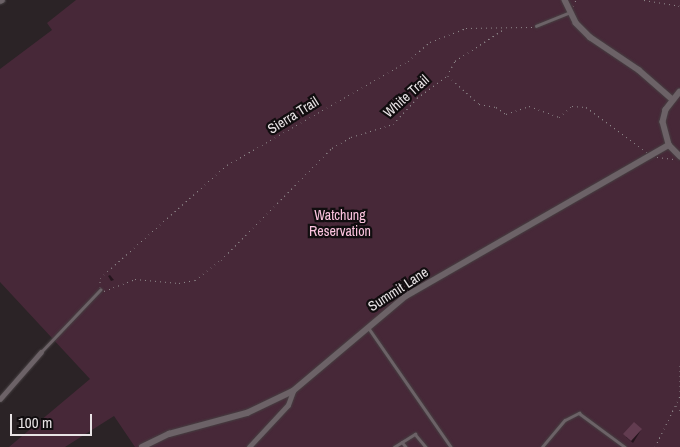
<!DOCTYPE html>
<style>
body{margin:0}
#map{position:relative;width:680px;height:447px;overflow:hidden;background:#2b2326;font-family:"Archivo Narrow",sans-serif}
div>[style]{position:absolute}
.green>*{inset:0;background:#472838}
.shadow>*{inset:0;background:#0007}
.building>*{inset:0;background:#623c50}
.path>*{height:1px;margin-top:-0.5px;transform-origin:0;background:repeating-linear-gradient(90deg,#8f898b 0 1px,transparent 0 5px)}
.roads{filter:drop-shadow(0 0 1px #464042) drop-shadow(0 0 1px #464042)}
.service>*{height:2.5px;margin:-1.25px;padding:0 1.25px;transform-origin:1.25px;border-radius:1.25px;background:#6c6267}
.minor>*{height:4.5px;margin:-2.25px;padding:0 2.25px;transform-origin:2.25px;border-radius:2.25px;background:#6c6267}
.tertiary>*{height:5.5px;margin:-2.75px;padding:0 2.75px;transform-origin:2.75px;border-radius:2.75px;background:#6c6267}
span{translate:-50% -50%;white-space:nowrap;text-align:center;line-height:1.15;-webkit-text-stroke:4.5px #110d0f;paint-order:stroke}
.street-label{font-size:14px;color:#e8e3e5}
.park-label{font-size:14px;color:#fcc4df}
.scale{position:absolute;left:10px;top:414px;width:82px;height:22px;box-sizing:border-box;border:2px solid #e8e3e5;border-top:0;padding-left:6px;font-size:15px;line-height:18px;white-space:nowrap;color:#e8e3e5;-webkit-text-stroke:4px #110d0f;paint-order:stroke}
</style>
<div id="map">
<div class="green">
<div style="clip-path:polygon(76px 0,680px 0,680px 447px,135px 447px,114px 416px,65px 447px,9px 447px,90px 379px,0 282px,0 69px,52px 30px,47px 23px)"></div>
</div>
<div class="shadow">
<div style="clip-path:polygon(110px 275px,114px 280px,111px 281px,108px 276px)"></div>
<div style="clip-path:polygon(641px 430px,633px 443px,626px 437px)"></div>
</div>
<div class="building">
<div style="clip-path:polygon(634px 422px,642px 429px,631px 441px,623px 434px)"></div>
</div>
<div class="path">
<div style="left:644px;top:0;width:36px;rotate:9deg"></div>
<div style="left:573px;top:6px;width:7px;rotate:-63deg"></div>
<div style="left:447px;top:76px;width:17px;rotate:-62deg"></div>
<div style="left:455px;top:61px;width:59px;rotate:-33.1deg"></div>
<div style="left:448px;top:76px;width:42px;rotate:42.1deg"></div>
<div style="left:479px;top:104px;width:17px;rotate:10deg"></div>
<div style="left:496px;top:107px;width:12px;rotate:35deg"></div>
<div style="left:506px;top:114px;width:24px;rotate:-19deg"></div>
<div style="left:529px;top:106px;width:32px;rotate:20deg"></div>
<div style="left:559px;top:117px;width:17px;rotate:-40deg"></div>
<div style="left:572px;top:106px;width:14px;rotate:4deg"></div>
<div style="left:586px;top:107px;width:76px;rotate:36.4deg"></div>
<div style="left:657px;top:157px;width:17px;rotate:7deg"></div>
<div style="left:100px;top:287px;width:9px;rotate:-90deg"></div>
<div style="left:100px;top:278px;width:170px;rotate:-41.7deg"></div>
<div style="left:227px;top:165px;width:209px;rotate:-29.9deg"></div>
<div style="left:408px;top:61px;width:29px;rotate:-41deg"></div>
<div style="left:430px;top:42px;width:39px;rotate:-21deg"></div>
<div style="left:466px;top:28px;width:67px;rotate:-0.9deg"></div>
<div style="left:104px;top:291px;width:33px;rotate:-21deg"></div>
<div style="left:135px;top:279px;width:44px;rotate:5.2deg"></div>
<div style="left:179px;top:283px;width:16px;rotate:-11deg"></div>
<div style="left:195px;top:280px;width:33px;rotate:-38deg"></div>
<div style="left:221px;top:260px;width:158px;rotate:-45.3deg"></div>
<div style="left:332px;top:148px;width:22px;rotate:-30deg"></div>
<div style="left:351px;top:137px;width:44px;rotate:-17.2deg"></div>
<div style="left:393px;top:124px;width:35px;rotate:-47deg"></div>
<div style="left:417px;top:98px;width:37px;rotate:-36deg"></div>
<div style="left:680px;top:365px;width:27px;rotate:90deg"></div>
<div style="left:676px;top:406px;width:6px;rotate:45deg"></div>
<div style="left:655px;top:447px;width:57px;rotate:-63.9deg"></div>
</div>
<div class="roads">
<div class="service">
<div style="left:536px;top:26px;width:35px;rotate:-22deg"></div>
<div style="left:368px;top:327px;width:146px;rotate:55.3deg"></div>
<div style="left:41px;top:352px;width:86px;rotate:-46.4deg"></div>
<div style="left:402px;top:442px;width:6px;rotate:51deg"></div>
<div style="left:394px;top:447px;width:25px;rotate:-32deg"></div>
<div style="left:415px;top:434px;width:17px;rotate:50deg"></div>
<div style="left:542px;top:447px;width:35px;rotate:-50deg"></div>
<div style="left:565px;top:420px;width:16px;rotate:-27deg"></div>
<div style="left:579px;top:413px;width:57px;rotate:36.5deg"></div>
</div>
<div class="minor">
<div style="left:0;top:1px;width:2px;rotate:-27deg"></div>
<div style="left:0;top:399px;width:62px;rotate:-48.9deg"></div>
<div style="left:249px;top:447px;width:57px;rotate:-47.1deg"></div>
<div style="left:288px;top:405px;width:15px;rotate:-70deg"></div>
</div>
<div class="tertiary">
<div style="left:565px;top:0;width:25px;rotate:64deg"></div>
<div style="left:576px;top:23px;width:20px;rotate:45deg"></div>
<div style="left:590px;top:37px;width:59px;rotate:34deg"></div>
<div style="left:639px;top:70px;width:44px;rotate:41.3deg"></div>
<div style="left:680px;top:92px;width:23px;rotate:128deg"></div>
<div style="left:666px;top:110px;width:12px;rotate:104deg"></div>
<div style="left:663px;top:122px;width:24px;rotate:75deg"></div>
<div style="left:669px;top:145px;width:16px;rotate:45deg"></div>
<div style="left:142px;top:447px;width:30px;rotate:-26deg"></div>
<div style="left:169px;top:434px;width:81px;rotate:-15.1deg"></div>
<div style="left:247px;top:413px;width:51px;rotate:-25.6deg"></div>
<div style="left:293px;top:391px;width:148px;rotate:-40.1deg"></div>
<div style="left:406px;top:296px;width:303px;rotate:-29.9deg"></div>
</div>
</div>
<div class="street-label">
<span style="left:406px;top:96px;rotate:-42deg">White Trail</span>
<span style="left:293px;top:115px;rotate:-32deg">Sierra Trail</span>
<span style="left:398px;top:289px;rotate:-33deg">Summit Lane</span>
</div>
<div class="park-label">
<span style="left:340px;top:223px">Watchung<br>Reservation</span>
</div>
<div class="scale">100 m</div>
</div>
